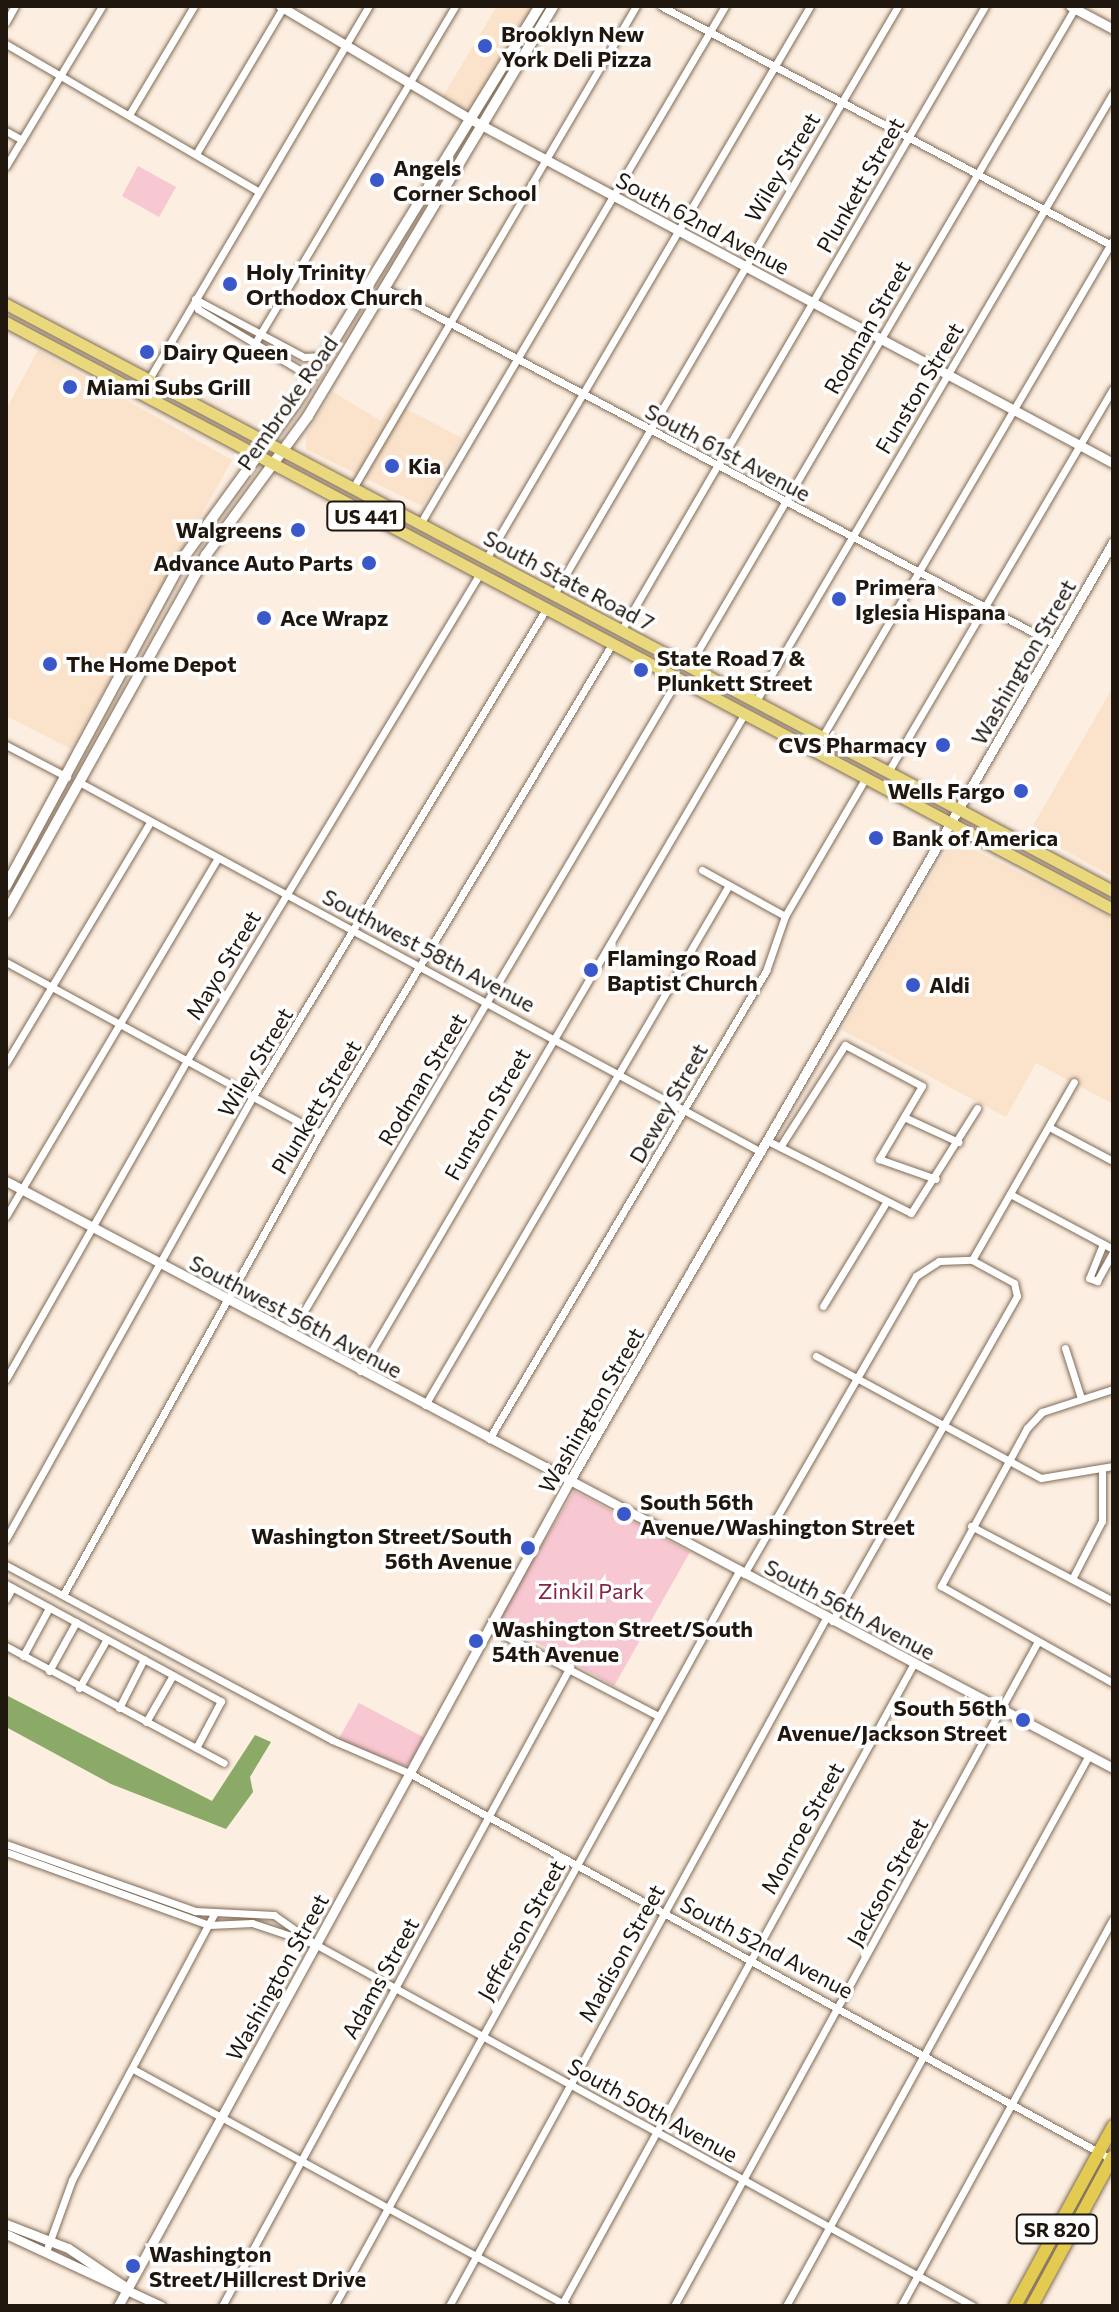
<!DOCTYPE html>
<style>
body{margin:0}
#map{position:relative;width:1119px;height:2312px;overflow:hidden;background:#fceee0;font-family:Commissioner,sans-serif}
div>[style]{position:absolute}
.built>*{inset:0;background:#fae2cb}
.green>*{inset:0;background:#f7c7d2}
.water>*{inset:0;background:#8baa67}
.roads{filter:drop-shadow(0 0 2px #806b56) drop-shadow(0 0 2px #806b56)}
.minor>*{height:7px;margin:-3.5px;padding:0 3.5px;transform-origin:3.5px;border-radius:3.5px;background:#fff}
.tertiary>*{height:9px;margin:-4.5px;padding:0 4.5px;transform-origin:4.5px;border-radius:4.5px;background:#fff}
.secondary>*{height:10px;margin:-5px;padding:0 5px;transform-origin:5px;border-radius:5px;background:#fff}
.primary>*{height:11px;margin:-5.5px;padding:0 5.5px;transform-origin:5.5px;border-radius:5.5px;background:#e9d87c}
.trunk>*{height:12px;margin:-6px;padding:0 6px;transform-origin:6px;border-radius:6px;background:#e2cb50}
.dots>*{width:22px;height:22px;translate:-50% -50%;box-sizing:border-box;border:4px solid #fefefe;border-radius:50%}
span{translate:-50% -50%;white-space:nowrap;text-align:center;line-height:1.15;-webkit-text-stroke:7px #fefefe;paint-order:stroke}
.shield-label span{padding:2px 6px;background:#fefefe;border:2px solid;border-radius:6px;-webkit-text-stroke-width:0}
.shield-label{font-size:20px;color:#1f160e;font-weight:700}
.poi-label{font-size:22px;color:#1f160e;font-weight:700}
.left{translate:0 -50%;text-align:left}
.right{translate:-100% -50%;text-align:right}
.street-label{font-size:22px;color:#1f160e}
.park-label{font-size:22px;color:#822647}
.frame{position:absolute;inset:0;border:8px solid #1f160e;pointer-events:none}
</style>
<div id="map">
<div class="built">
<div style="clip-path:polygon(497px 6px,534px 6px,471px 114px,442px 98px)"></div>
<div style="clip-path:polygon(38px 350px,232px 460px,71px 749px,6px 716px,6px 410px)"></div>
<div style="clip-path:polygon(333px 392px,381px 421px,393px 402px,462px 438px,422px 506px,306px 449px,306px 434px)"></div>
<div style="clip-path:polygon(1113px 687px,1113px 877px,1030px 831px)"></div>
<div style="clip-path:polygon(962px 844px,1113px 919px,1113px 1104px,1036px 1063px,1006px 1117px,842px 1030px,949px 846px)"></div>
</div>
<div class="green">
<div style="clip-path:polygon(138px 166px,176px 187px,159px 217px,122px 196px)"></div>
<div style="clip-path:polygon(574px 1491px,690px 1552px,614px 1686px,497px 1620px)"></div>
<div style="clip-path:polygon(359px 1703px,425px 1738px,411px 1762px,404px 1766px,338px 1740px)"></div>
</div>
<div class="water">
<div style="clip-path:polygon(6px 1695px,212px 1801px,255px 1735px,271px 1742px,250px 1777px,253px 1792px,226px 1829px,111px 1784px,6px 1727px)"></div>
</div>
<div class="roads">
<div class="minor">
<div style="left:661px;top:6px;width:510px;rotate:27.97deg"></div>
<div style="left:6px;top:22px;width:18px;rotate:-61deg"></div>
<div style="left:6px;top:44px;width:293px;rotate:30.3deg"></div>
<div style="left:129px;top:115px;width:127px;rotate:-59.2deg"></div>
<div style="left:6px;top:131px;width:18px;rotate:29deg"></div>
<div style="left:196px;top:154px;width:172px;rotate:-59.3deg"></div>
<div style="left:6px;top:166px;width:187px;rotate:-59deg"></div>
<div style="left:386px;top:289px;width:757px;rotate:27.95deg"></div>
<div style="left:255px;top:343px;width:392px;rotate:-59.3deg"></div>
<div style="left:149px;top:379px;width:433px;rotate:-59.5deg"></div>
<div style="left:307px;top:384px;width:14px;rotate:-115deg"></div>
<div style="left:301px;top:371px;width:120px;rotate:-149deg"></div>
<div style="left:198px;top:309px;width:10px;rotate:-107deg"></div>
<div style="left:195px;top:299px;width:123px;rotate:28deg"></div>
<div style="left:304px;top:357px;width:19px;rotate:-3deg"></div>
<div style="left:353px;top:488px;width:559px;rotate:-59.58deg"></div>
<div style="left:420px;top:524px;width:601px;rotate:-59.51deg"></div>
<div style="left:486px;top:559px;width:641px;rotate:-59.63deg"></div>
<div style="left:553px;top:596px;width:683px;rotate:-59.68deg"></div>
<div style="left:621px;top:631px;width:723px;rotate:-59.78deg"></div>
<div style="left:689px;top:666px;width:765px;rotate:-59.61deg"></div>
<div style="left:756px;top:701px;width:705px;rotate:-59.58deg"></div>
<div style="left:822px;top:737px;width:576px;rotate:-59.65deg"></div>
<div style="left:6px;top:745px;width:69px;rotate:27.7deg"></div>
<div style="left:888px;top:772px;width:444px;rotate:-59.6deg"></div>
<div style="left:79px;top:782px;width:776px;rotate:28.48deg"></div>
<div style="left:702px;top:870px;width:95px;rotate:29deg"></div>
<div style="left:6px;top:962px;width:358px;rotate:28.6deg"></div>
<div style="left:6px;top:1063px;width:281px;rotate:-59.1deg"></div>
<div style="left:904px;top:1117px;width:60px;rotate:24.8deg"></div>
<div style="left:1049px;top:1127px;width:72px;rotate:28deg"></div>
<div style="left:768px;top:1141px;width:160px;rotate:26.7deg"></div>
<div style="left:911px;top:1213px;width:124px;rotate:-57.8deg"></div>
<div style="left:780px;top:1147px;width:121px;rotate:-57.5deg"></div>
<div style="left:845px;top:1045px;width:87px;rotate:28deg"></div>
<div style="left:922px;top:1086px;width:85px;rotate:120.5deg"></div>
<div style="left:879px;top:1159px;width:60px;rotate:19.3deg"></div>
<div style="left:1010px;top:1194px;width:117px;rotate:28.1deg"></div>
<div style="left:6px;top:1216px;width:416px;rotate:-59.4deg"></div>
<div style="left:1103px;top:1244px;width:37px;rotate:112deg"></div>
<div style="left:1089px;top:1278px;width:9px;rotate:21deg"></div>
<div style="left:1097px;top:1281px;width:33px;rotate:-61deg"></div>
<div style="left:972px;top:1260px;width:205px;rotate:-60.2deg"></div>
<div style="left:823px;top:1306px;width:119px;rotate:-58.7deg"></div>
<div style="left:291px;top:1333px;width:762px;rotate:-59.4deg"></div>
<div style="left:1065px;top:1348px;width:52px;rotate:72.3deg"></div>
<div style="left:816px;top:1356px;width:256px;rotate:28.5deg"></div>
<div style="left:1041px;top:1478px;width:73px;rotate:-9.5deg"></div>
<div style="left:360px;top:1371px;width:762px;rotate:-59.67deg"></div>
<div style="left:6px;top:1379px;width:367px;rotate:-60.4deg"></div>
<div style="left:187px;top:1060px;width:566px;rotate:-58.95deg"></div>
<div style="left:1113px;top:1389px;width:75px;rotate:162.1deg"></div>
<div style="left:1042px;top:1412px;width:22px;rotate:133deg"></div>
<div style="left:1027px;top:1428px;width:180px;rotate:118.6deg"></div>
<div style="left:941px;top:1586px;width:197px;rotate:29.4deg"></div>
<div style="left:425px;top:1405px;width:602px;rotate:-59.69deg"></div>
<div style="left:489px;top:1439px;width:544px;rotate:-59.38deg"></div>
<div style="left:766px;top:971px;width:58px;rotate:-70.9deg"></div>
<div style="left:785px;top:916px;width:159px;rotate:-59.7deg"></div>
<div style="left:971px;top:1526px;width:161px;rotate:27.8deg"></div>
<div style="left:6px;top:1539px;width:507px;rotate:-60.86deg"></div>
<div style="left:253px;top:1096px;width:568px;rotate:-58.97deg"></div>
<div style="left:6px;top:1565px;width:370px;rotate:28.2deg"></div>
<div style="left:332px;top:1740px;width:84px;rotate:23.2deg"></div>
<div style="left:409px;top:1773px;width:803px;rotate:28.8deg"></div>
<div style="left:744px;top:1574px;width:344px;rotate:-60deg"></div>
<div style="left:916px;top:1276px;width:27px;rotate:-33deg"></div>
<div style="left:939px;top:1261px;width:33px;rotate:-2deg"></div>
<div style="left:972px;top:1260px;width:48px;rotate:28.7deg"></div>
<div style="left:1014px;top:1283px;width:13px;rotate:77deg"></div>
<div style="left:1017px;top:1296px;width:374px;rotate:119.6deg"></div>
<div style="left:1072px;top:1579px;width:65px;rotate:-62.7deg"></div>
<div style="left:1102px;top:1521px;width:52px;rotate:-90deg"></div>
<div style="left:6px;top:1584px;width:245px;rotate:28.6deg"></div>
<div style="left:221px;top:1701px;width:53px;rotate:118deg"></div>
<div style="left:63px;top:1595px;width:529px;rotate:-60.91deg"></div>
<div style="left:320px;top:1133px;width:570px;rotate:-59.16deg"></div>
<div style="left:6px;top:1599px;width:13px;rotate:-61deg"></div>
<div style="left:490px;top:1628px;width:190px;rotate:27.6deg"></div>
<div style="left:6px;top:1646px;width:247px;rotate:28.2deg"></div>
<div style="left:23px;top:1656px;width:55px;rotate:-61.6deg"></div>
<div style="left:49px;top:1671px;width:56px;rotate:-61.1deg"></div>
<div style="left:79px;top:1688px;width:56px;rotate:-60.3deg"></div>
<div style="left:119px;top:1708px;width:55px;rotate:-63deg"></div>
<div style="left:146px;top:1722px;width:54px;rotate:-60.1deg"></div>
<div style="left:6px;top:1844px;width:201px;rotate:19.5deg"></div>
<div style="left:195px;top:1911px;width:79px;rotate:2.9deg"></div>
<div style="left:274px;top:1915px;width:50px;rotate:35.3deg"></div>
<div style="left:6px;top:1852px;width:216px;rotate:19.8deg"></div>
<div style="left:209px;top:1925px;width:43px;rotate:-2.7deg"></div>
<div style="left:252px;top:1923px;width:66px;rotate:18.4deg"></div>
<div style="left:315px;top:1944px;width:751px;rotate:28.82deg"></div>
<div style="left:133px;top:2069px;width:494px;rotate:28.6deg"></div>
<div style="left:47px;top:2249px;width:73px;rotate:-70.1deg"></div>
<div style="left:72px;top:2180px;width:302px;rotate:-61.9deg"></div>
<div style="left:222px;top:2306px;width:728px;rotate:-61.43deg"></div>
<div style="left:334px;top:2306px;width:839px;rotate:-61.14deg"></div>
<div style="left:449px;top:2306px;width:785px;rotate:-61.28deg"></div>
<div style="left:561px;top:2306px;width:734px;rotate:-61.23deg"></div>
<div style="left:674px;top:2306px;width:756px;rotate:-61.3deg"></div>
<div style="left:786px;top:2306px;width:629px;rotate:-61.19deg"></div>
<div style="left:901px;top:2306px;width:441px;rotate:-61.3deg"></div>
</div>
<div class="tertiary">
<div style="left:280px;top:6px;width:223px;rotate:30.7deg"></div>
<div style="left:472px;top:120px;width:727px;rotate:28.15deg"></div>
<div style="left:1070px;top:6px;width:49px;rotate:28.1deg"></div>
<div style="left:6px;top:1181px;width:1253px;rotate:27.94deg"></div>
<div style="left:6px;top:2224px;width:66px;rotate:21.2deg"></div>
<div style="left:68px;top:2248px;width:71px;rotate:34.1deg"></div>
<div style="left:6px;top:2234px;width:171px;rotate:24.9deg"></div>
<div style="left:118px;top:2306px;width:939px;rotate:-61.31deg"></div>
<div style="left:569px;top:1482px;width:1086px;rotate:-59.94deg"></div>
</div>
<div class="secondary">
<div style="left:6px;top:886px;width:374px;rotate:-61.6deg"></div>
<div style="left:184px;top:557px;width:189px;rotate:-54deg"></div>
<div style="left:295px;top:404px;width:467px;rotate:-58.4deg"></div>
<div style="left:6px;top:913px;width:410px;rotate:-60.8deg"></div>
<div style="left:206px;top:555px;width:172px;rotate:-53.7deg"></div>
<div style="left:308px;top:416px;width:478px;rotate:-59.1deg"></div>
</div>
<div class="primary">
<div style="left:6px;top:304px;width:1253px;rotate:27.94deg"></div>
<div style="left:6px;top:322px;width:1253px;rotate:27.94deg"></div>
</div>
<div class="trunk">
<div style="left:1015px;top:2306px;width:205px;rotate:-61.4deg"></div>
<div style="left:1032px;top:2306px;width:170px;rotate:-61.6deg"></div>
</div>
</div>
<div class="dots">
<div style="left:485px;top:46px;background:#3a58c9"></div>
<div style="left:377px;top:180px;background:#3a58c9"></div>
<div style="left:230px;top:284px;background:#3a58c9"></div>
<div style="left:147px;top:352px;background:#3a58c9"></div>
<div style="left:70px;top:387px;background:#3a58c9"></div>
<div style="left:392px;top:466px;background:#3a58c9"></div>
<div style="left:298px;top:530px;background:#3a58c9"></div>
<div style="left:369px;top:563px;background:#3a58c9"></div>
<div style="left:839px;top:599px;background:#3a58c9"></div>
<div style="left:264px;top:618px;background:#3a58c9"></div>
<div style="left:50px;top:664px;background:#3a58c9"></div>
<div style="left:641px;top:670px;background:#3a58c9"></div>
<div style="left:943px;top:745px;background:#3a58c9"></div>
<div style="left:1021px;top:791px;background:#3a58c9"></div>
<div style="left:876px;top:838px;background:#3a58c9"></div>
<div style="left:591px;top:970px;background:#3a58c9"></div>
<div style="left:913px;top:985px;background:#3a58c9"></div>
<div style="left:624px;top:1514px;background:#3a58c9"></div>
<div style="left:528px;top:1548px;background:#3a58c9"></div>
<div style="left:476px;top:1641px;background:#3a58c9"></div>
<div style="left:1023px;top:1720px;background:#3a58c9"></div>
<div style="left:133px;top:2266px;background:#3a58c9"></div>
</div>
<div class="shield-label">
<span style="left:366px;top:516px">US 441</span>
<span style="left:1057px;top:2229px">SR 820</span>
</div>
<div class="poi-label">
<span class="left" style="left:501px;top:46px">Brooklyn New<br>York Deli Pizza</span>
<span class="left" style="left:393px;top:180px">Angels<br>Corner School</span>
<span class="left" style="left:246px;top:284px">Holy Trinity<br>Orthodox Church</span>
<span class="left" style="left:163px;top:352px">Dairy Queen</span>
<span class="left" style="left:86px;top:387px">Miami Subs Grill</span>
<span class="left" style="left:408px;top:466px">Kia</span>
<span class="right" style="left:282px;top:530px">Walgreens</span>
<span class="right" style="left:353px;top:563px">Advance Auto Parts</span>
<span class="left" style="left:855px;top:599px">Primera<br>Iglesia Hispana</span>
<span class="left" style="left:280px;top:618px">Ace Wrapz</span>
<span class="left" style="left:657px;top:670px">State Road 7 &amp;<br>Plunkett Street</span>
<span class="left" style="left:66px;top:664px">The Home Depot</span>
<span class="right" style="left:927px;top:745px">CVS Pharmacy</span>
<span class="right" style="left:1005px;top:791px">Wells Fargo</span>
<span class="left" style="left:892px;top:838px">Bank of America</span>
<span class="left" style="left:607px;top:970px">Flamingo Road<br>Baptist Church</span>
<span class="left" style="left:929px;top:985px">Aldi</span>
<span class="left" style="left:640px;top:1514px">South 56th<br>Avenue/Washington Street</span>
<span class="right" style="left:512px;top:1548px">Washington Street/South<br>56th Avenue</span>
<span class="left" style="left:492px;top:1641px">Washington Street/South<br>54th Avenue</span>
<span class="right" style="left:1007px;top:1720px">South 56th<br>Avenue/Jackson Street</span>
<span class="left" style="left:149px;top:2266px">Washington<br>Street/Hillcrest Drive</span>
</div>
<div class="street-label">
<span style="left:782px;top:167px;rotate:-59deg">Wiley Street</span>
<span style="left:860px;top:185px;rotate:-60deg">Plunkett Street</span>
<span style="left:703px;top:223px;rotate:28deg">South 62nd Avenue</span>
<span style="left:867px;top:327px;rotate:-60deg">Rodman Street</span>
<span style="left:919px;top:388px;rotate:-59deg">Funston Street</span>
<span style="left:287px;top:403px;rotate:-55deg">Pembroke Road</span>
<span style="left:728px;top:452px;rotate:28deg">South 61st Avenue</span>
<span style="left:569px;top:580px;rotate:28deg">South State Road 7</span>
<span style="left:1023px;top:662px;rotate:-60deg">Washington Street</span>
<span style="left:429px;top:950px;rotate:28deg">Southwest 58th Avenue</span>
<span style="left:223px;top:965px;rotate:-59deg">Mayo Street</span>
<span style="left:255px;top:1062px;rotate:-59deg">Wiley Street</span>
<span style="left:422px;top:1079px;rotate:-59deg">Rodman Street</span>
<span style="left:668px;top:1103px;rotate:-60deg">Dewey Street</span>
<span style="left:316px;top:1107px;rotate:-59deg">Plunkett Street</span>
<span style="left:487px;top:1114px;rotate:-60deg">Funston Street</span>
<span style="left:296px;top:1316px;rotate:28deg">Southwest 56th Avenue</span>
<span style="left:591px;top:1410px;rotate:-60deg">Washington Street</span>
<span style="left:850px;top:1609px;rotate:28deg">South 56th Avenue</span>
<span style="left:802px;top:1828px;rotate:-61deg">Monroe Street</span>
<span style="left:887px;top:1882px;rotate:-61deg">Jackson Street</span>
<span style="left:521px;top:1930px;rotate:-61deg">Jefferson Street</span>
<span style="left:767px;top:1947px;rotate:28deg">South 52nd Avenue</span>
<span style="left:621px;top:1953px;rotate:-61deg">Madison Street</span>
<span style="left:277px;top:1977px;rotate:-61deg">Washington Street</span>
<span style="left:380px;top:1978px;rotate:-61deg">Adams Street</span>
<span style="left:653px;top:2110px;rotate:29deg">South 50th Avenue</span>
</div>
<div class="park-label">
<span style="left:591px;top:1591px">Zinkil Park</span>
</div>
<div class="frame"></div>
</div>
